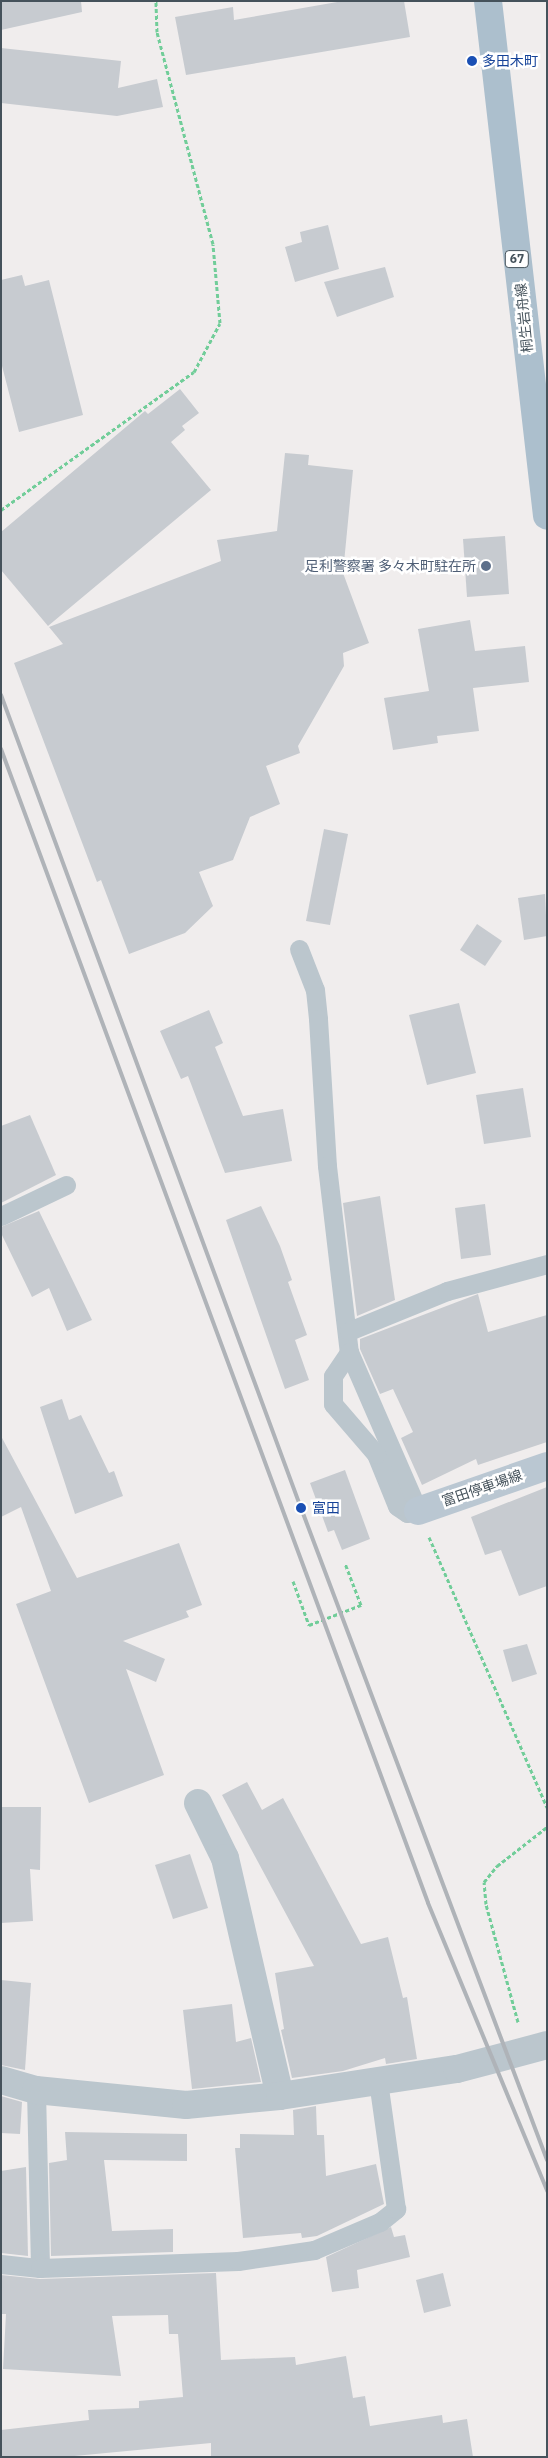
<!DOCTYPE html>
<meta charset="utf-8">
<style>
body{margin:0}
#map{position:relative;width:548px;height:2458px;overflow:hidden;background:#f0eded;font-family:"IBM Plex Sans","Noto Sans JP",sans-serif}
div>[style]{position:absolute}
.building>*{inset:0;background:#c7cbd0}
.path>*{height:3px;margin-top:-1.5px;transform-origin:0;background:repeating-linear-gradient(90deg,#71cd99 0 4px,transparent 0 6.5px)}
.service>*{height:19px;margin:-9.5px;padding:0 9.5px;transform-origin:9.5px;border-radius:9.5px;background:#bbc6cd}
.minor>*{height:28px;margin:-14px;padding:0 14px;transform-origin:14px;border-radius:14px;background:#bbc6cd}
.secondary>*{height:28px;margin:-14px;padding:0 14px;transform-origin:14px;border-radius:14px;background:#bac7d2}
.primary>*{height:28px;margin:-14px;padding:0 14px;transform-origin:14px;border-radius:14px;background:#acbfcd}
.rail>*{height:4px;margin:-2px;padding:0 2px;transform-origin:2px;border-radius:2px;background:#afb3b8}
.dots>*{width:14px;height:14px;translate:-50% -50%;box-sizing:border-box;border:2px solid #fff;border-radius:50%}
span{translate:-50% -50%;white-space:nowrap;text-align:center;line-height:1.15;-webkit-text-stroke:5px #fff;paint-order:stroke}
.shield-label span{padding:1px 4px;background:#fff;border:1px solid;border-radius:4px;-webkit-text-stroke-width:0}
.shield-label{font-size:12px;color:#45525b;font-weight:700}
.transit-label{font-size:14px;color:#164399}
.left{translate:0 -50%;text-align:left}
.street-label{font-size:14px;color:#45525b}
.service-label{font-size:14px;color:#4e5e75}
.right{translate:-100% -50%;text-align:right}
.frame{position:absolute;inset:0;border:2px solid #45525b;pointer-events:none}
</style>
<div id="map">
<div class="building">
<div style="clip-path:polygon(1px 1px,81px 1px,82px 12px,1px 30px)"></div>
<div style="clip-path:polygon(343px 1px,404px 1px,410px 37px,186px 75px,175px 17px,233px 7px,234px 20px)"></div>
<div style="clip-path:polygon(1px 48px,121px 61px,118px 88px,157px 79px,163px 107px,117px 116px,1px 103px)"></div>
<div style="clip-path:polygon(328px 225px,339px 269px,295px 282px,285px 247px,302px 242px,300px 232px)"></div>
<div style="clip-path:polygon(385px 267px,394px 297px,337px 317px,324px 282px)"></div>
<div style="clip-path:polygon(22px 275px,25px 286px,49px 280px,83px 415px,19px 432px,1px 362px,1px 280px)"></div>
<div style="clip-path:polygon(180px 389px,199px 413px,182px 426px,185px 430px,171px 442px,211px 490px,48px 626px,1px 570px,1px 532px,145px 411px,148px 414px)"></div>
<div style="clip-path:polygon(285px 453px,309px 455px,308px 465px,353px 470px,343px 573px,369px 643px,343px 653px,344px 666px,298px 746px,300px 753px,266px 766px,280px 804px,250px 817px,233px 860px,199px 872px,213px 906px,185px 933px,129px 954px,101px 880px,97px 882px,14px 663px,63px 644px,49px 627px,221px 561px,217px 540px,277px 531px)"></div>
<div style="clip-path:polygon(505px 536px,509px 594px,467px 597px,463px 539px)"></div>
<div style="clip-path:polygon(470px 620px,475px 651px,525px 646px,529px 682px,473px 688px,479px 731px,437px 736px,438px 743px,393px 750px,384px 698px,429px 691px,418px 629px)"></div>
<div style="clip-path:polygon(324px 829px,348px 834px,330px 925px,306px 921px)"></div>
<div style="clip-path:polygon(545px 894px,547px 936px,524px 940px,518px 898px)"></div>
<div style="clip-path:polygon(477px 924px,502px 941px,485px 966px,460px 950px)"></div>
<div style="clip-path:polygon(459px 1003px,476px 1073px,427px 1085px,409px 1015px)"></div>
<div style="clip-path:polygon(209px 1010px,223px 1043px,215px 1047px,243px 1116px,283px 1109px,292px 1161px,225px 1173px,188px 1076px,181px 1079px,160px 1031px)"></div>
<div style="clip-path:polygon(523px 1088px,531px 1137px,484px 1144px,476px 1095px)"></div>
<div style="clip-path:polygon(30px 1115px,56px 1175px,1px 1203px,1px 1126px)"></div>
<div style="clip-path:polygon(380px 1196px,395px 1300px,357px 1316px,343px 1203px)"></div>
<div style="clip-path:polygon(485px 1204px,491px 1255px,461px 1259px,455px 1208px)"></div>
<div style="clip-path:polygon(261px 1206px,280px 1246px,292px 1280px,288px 1282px,307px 1335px,295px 1340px,309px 1380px,285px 1389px,226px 1220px)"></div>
<div style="clip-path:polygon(39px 1211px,92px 1320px,67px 1331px,49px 1288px,32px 1297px,1px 1233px,1px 1227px)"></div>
<div style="clip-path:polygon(478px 1294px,488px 1332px,547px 1315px,547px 1442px,478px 1465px,476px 1459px,422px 1485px,401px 1438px,413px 1432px,393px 1389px,380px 1394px,360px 1349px,360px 1339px)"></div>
<div style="clip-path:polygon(62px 1399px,69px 1420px,81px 1415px,109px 1473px,114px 1471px,123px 1496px,75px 1514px,40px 1407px)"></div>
<div style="clip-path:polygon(1px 1436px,77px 1578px,179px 1543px,202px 1605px,186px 1611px,189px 1617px,123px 1641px,165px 1659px,156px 1682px,126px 1669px,164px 1775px,89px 1803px,16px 1604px,51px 1591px,21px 1507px,1px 1517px)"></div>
<div style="clip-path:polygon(345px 1470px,370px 1539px,342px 1550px,334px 1530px,328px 1532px,310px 1483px)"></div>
<div style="clip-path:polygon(547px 1487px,547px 1586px,519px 1596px,501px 1550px,485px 1555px,471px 1517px)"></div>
<div style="clip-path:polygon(527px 1644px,537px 1674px,512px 1682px,503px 1650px)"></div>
<div style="clip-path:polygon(247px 1782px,262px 1810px,283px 1798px,361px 1944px,388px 1937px,403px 1998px,407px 1997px,417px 2059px,386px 2064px,385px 2058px,343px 2071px,292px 2078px,281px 2030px,284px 2029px,275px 1973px,314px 1966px,222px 1795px)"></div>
<div style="clip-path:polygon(1px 1807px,41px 1807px,40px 1870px,30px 1869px,33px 1921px,1px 1923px)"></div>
<div style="clip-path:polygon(190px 1854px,208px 1908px,173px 1919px,155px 1865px)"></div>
<div style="clip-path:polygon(1px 1980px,31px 1983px,25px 2070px,1px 2065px)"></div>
<div style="clip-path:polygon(232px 2004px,236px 2042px,251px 2038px,261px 2082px,192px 2089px,183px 2010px)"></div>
<div style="clip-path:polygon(1px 2096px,22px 2102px,20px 2134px,1px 2133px)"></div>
<div style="clip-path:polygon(316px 2106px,317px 2135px,324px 2135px,326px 2176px,376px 2164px,384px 2204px,317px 2236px,302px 2238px,301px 2233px,243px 2238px,235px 2148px,240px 2148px,240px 2134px,294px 2135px,293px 2110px)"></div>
<div style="clip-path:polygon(65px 2132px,187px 2134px,187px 2161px,104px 2160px,112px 2231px,173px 2229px,173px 2252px,51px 2256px,49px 2163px,67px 2160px)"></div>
<div style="clip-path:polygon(26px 2167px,28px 2256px,1px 2253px,1px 2171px)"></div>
<div style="clip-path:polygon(391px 2227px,394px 2237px,405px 2235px,410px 2257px,357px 2270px,359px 2288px,332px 2292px,326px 2257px)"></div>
<div style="clip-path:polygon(216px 2273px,221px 2360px,295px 2357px,296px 2365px,346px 2356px,353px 2398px,365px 2396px,370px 2426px,442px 2415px,443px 2423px,467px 2419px,473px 2457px,211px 2457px,211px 2443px,64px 2457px,1px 2457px,1px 2430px,89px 2420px,88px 2410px,139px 2408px,139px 2401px,183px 2397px,178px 2334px,169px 2334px,168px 2315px,112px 2316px,121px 2376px,3px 2369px,6px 2314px,1px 2314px,1px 2275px,40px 2279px)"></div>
<div style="clip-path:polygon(443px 2273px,451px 2306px,424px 2313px,416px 2280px)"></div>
</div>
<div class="path">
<div style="left:1px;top:510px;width:237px;rotate:-35.6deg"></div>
<div style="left:194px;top:372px;width:55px;rotate:-62deg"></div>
<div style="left:220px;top:323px;width:79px;rotate:-95.1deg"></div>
<div style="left:213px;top:244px;width:219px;rotate:-104.8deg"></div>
<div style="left:157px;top:32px;width:31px;rotate:-92deg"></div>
<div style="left:429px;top:1537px;width:295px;rotate:66.4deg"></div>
<div style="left:293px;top:1581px;width:47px;rotate:70deg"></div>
<div style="left:309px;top:1625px;width:56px;rotate:-21deg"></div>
<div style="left:361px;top:1605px;width:45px;rotate:-110.9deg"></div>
<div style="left:518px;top:2022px;width:122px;rotate:-105.2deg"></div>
<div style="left:486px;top:1904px;width:22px;rotate:-95deg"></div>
<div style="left:484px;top:1882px;width:21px;rotate:-51deg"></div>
<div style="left:497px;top:1866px;width:63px;rotate:-38deg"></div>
</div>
<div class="service">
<div style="left:299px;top:949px;width:44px;rotate:68.7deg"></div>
<div style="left:315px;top:990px;width:29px;rotate:84deg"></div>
<div style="left:318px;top:1019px;width:147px;rotate:86.5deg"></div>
<div style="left:327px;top:1166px;width:187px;rotate:83.3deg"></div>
<div style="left:349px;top:1352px;width:173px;rotate:66.5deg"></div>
<div style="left:418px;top:1511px;width:11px;rotate:170deg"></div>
<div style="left:407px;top:1513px;width:12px;rotate:-145deg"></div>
<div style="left:397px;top:1506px;width:56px;rotate:-112deg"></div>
<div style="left:376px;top:1454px;width:66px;rotate:-130.7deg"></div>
<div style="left:333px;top:1404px;width:28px;rotate:-90deg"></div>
<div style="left:333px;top:1376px;width:29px;rotate:-56deg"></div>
<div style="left:1px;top:1216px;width:72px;rotate:-25.5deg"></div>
<div style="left:349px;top:1331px;width:106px;rotate:-22.2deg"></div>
<div style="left:447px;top:1291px;width:104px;rotate:-15.1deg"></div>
<div style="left:36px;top:2090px;width:178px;rotate:88.7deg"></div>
<div style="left:1px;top:2264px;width:39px;rotate:6deg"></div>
<div style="left:40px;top:2268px;width:198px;rotate:-2deg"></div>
<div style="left:238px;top:2261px;width:77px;rotate:-8.2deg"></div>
<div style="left:314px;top:2250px;width:72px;rotate:-23deg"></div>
<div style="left:380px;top:2222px;width:21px;rotate:-39deg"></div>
<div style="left:396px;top:2209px;width:129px;rotate:-98deg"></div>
</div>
<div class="minor">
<div style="left:198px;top:1803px;width:61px;rotate:63.9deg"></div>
<div style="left:225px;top:1858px;width:244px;rotate:77deg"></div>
<div style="left:1px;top:2080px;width:36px;rotate:16deg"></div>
<div style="left:36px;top:2090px;width:151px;rotate:5.7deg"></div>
<div style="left:186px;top:2105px;width:94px;rotate:-5.5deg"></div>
<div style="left:280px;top:2096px;width:179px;rotate:-8.7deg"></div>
<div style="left:457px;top:2069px;width:93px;rotate:-14.9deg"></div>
</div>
<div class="secondary">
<div style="left:418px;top:1511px;width:137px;rotate:-19.2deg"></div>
</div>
<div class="primary">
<div style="left:488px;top:1px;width:518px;rotate:83.46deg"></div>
</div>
<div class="rail">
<div style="left:1px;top:695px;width:867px;rotate:69.75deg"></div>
<div style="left:301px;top:1508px;width:697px;rotate:69.33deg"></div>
<div style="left:1px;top:749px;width:1230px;rotate:69.69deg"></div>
<div style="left:428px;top:1903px;width:312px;rotate:67.5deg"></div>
</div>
<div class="dots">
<div style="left:472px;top:61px;background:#1a4fb4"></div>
<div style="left:486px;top:566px;background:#5c6f8a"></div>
<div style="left:301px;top:1508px;background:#1a4fb4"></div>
</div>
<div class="shield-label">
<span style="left:517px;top:259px">67</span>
</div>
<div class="transit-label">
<span class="left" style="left:482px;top:61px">多田木町</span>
<span class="left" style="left:312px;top:1508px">富田</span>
</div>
<div class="street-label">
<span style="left:524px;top:318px;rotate:-96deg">桐生岩舟線</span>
<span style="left:482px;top:1488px;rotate:-19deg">富田停車場線</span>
</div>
<div class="service-label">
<span class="right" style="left:476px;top:566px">足利警察署 多々木町駐在所</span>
</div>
<div class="frame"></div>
</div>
